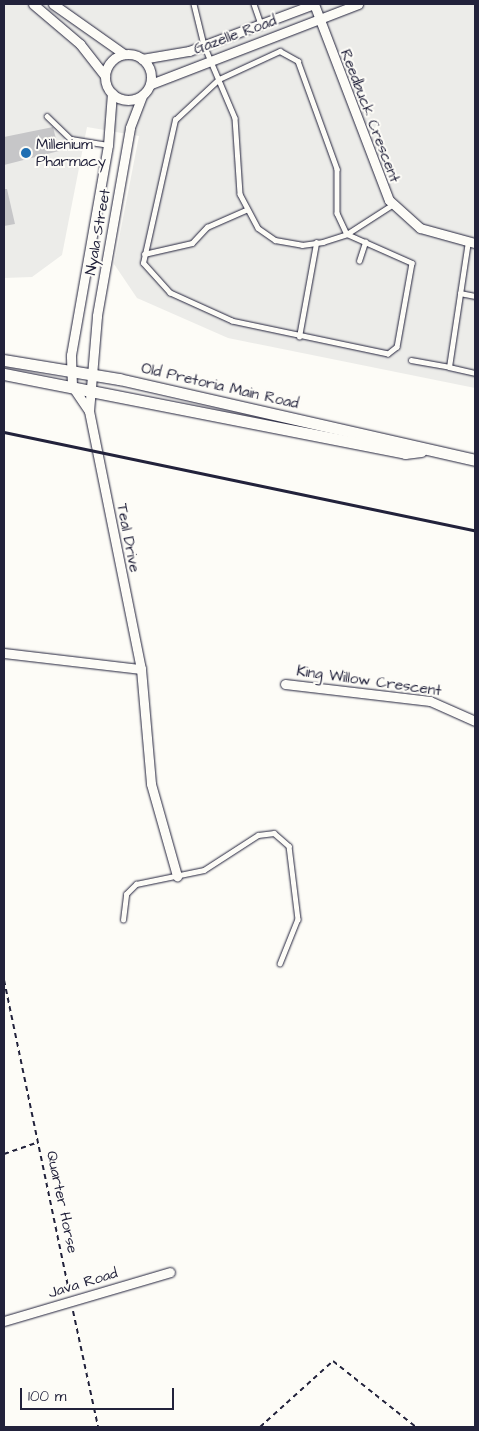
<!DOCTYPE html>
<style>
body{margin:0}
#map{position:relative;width:479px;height:1431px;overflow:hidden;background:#fdfcf7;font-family:"Architects Daughter",sans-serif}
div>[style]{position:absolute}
.built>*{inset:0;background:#ecece9}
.building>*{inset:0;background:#c6c6c8}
.path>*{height:2px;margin-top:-1px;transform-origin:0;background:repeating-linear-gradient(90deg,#22223b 0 5px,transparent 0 9px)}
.roads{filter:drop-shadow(0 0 1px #22223b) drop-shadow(0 0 1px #22223b)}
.service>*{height:4.5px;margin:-2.25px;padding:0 2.25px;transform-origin:2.25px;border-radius:2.25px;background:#fdfcf7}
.minor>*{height:9px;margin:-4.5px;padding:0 4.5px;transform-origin:4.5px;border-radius:4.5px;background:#fdfcf7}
.minor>.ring{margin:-4.5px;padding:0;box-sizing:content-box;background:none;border:9px solid #fdfcf7;border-radius:50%}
.secondary>*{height:11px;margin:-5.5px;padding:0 5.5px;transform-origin:5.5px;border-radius:5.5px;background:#fdfcf7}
.rail>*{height:3px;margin:-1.5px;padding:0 1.5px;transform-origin:1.5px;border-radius:1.5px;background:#22223b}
.dots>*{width:14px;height:14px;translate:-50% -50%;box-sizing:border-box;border:2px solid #fdfcf7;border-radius:50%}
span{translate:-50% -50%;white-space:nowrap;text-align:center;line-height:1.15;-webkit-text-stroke:4px #fdfcf7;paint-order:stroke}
.street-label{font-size:15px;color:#22223b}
.poi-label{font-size:15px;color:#22223b}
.left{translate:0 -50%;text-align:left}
.frame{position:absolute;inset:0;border:5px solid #22223b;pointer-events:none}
.scale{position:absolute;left:20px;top:1388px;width:154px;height:22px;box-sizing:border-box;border:2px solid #22223b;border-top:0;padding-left:6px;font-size:15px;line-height:18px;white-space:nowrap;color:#22223b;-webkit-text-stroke:4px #fdfcf7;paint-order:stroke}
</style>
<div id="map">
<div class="built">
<div style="clip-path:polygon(4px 4px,475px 4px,475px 388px,228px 338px,137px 298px,114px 264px,139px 136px,87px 127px,62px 255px,32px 277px,4px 278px)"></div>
</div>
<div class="building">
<div style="clip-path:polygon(53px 127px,59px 151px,4px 165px,4px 137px)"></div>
<div style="clip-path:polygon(4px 189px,7px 189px,15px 224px,4px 226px)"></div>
</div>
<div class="path">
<div style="left:4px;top:980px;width:318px;rotate:78.2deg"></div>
<div style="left:4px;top:1154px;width:36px;rotate:-19deg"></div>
<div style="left:73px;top:1311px;width:119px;rotate:77.8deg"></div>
<div style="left:260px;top:1427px;width:98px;rotate:-42.1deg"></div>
<div style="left:333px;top:1361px;width:106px;rotate:38.5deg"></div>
</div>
<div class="roads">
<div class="service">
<div style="left:194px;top:4px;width:42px;rotate:76.3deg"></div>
<div style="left:204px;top:45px;width:79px;rotate:67deg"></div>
<div style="left:235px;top:118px;width:76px;rotate:86.2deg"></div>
<div style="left:240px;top:194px;width:38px;rotate:62deg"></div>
<div style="left:258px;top:228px;width:21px;rotate:35deg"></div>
<div style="left:275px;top:240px;width:27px;rotate:10deg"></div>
<div style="left:302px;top:245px;width:21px;rotate:-8deg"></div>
<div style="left:323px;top:242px;width:25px;rotate:-18deg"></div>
<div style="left:347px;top:234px;width:54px;rotate:-32.8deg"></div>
<div style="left:254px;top:4px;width:21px;rotate:71deg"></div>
<div style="left:280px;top:51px;width:21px;rotate:29deg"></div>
<div style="left:298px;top:61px;width:115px;rotate:70.1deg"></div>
<div style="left:337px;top:169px;width:44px;rotate:90deg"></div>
<div style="left:337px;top:213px;width:23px;rotate:65deg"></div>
<div style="left:347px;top:234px;width:71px;rotate:24deg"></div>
<div style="left:412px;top:263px;width:85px;rotate:100.1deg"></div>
<div style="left:397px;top:347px;width:11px;rotate:142deg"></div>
<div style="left:388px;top:354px;width:159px;rotate:-168.1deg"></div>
<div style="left:232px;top:321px;width:68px;rotate:-155.7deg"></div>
<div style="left:170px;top:293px;width:40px;rotate:-132deg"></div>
<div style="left:143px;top:263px;width:147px;rotate:-77.4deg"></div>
<div style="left:175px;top:120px;width:60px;rotate:-43deg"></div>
<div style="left:219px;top:79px;width:67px;rotate:-24.7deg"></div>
<div style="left:47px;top:116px;width:33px;rotate:44deg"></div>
<div style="left:71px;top:139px;width:37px;rotate:9deg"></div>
<div style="left:144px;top:254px;width:49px;rotate:-12.9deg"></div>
<div style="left:192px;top:243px;width:22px;rotate:-47deg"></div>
<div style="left:207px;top:227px;width:43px;rotate:-23.6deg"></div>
<div style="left:359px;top:261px;width:20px;rotate:-72deg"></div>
<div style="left:460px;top:293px;width:15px;rotate:11deg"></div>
<div style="left:299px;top:337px;width:96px;rotate:-79.7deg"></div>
<div style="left:411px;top:360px;width:39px;rotate:10deg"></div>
<div style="left:449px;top:367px;width:126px;rotate:-81.4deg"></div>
<div style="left:449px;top:367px;width:27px;rotate:13deg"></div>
<div style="left:123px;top:920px;width:26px;rotate:-83deg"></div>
<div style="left:126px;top:894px;width:14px;rotate:-45deg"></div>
<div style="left:136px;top:884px;width:69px;rotate:-11.6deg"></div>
<div style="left:204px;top:870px;width:64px;rotate:-32.9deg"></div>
<div style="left:258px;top:835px;width:16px;rotate:-7deg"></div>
<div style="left:274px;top:833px;width:20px;rotate:41deg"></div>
<div style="left:289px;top:846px;width:74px;rotate:83deg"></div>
<div style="left:298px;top:919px;width:48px;rotate:111.8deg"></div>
</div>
<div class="minor">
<div style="left:33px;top:4px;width:62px;rotate:40.4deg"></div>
<div style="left:80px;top:44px;width:41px;rotate:52deg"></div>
<div style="left:53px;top:4px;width:87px;rotate:35.2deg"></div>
<div style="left:314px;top:4px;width:210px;rotate:69.1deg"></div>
<div style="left:389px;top:200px;width:42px;rotate:42.1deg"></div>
<div style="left:420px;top:228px;width:57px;rotate:15.3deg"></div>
<div class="ring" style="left:105px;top:54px;width:37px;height:37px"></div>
<div style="left:142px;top:59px;width:48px;rotate:-9.7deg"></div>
<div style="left:189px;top:51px;width:134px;rotate:-20.6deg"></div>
<div style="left:151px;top:84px;width:222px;rotate:-21.1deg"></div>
<div style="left:142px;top:96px;width:34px;rotate:111deg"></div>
<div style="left:130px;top:128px;width:191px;rotate:100deg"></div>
<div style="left:97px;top:316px;width:95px;rotate:94.8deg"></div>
<div style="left:89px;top:411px;width:263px;rotate:78.6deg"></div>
<div style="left:141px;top:669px;width:115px;rotate:85deg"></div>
<div style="left:151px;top:784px;width:96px;rotate:74.2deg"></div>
<div style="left:89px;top:411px;width:30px;rotate:-124deg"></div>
<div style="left:72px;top:386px;width:31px;rotate:-92deg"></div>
<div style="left:71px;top:355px;width:213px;rotate:-80deg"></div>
<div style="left:108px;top:145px;width:52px;rotate:-85.6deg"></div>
<div style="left:4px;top:653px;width:138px;rotate:6.7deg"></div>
<div style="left:285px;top:684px;width:146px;rotate:6.7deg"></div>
<div style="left:430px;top:701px;width:49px;rotate:24deg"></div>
<div style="left:4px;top:1321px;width:173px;rotate:-16.4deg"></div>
</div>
<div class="secondary">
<div style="left:4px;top:360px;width:117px;rotate:9.4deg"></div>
<div style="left:119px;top:379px;width:365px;rotate:12.8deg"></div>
<div style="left:4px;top:374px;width:409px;rotate:11.1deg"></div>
<div style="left:405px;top:453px;width:16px;rotate:-7deg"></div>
</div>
</div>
<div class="rail">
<div style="left:4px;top:432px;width:481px;rotate:11.8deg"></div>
</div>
<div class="dots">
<div style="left:26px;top:153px;background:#1f6fb2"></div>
</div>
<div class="street-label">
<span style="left:235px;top:35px;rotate:-20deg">Gazelle Road</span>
<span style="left:370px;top:116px;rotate:69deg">Reedbuck Crescent</span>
<span style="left:98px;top:232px;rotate:-80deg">Nyala Street</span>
<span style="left:220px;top:386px;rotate:13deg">Old Pretoria Main Road</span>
<span style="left:128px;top:538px;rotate:79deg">Teal Drive</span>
<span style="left:369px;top:681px;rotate:8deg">King Willow Crescent</span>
<span style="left:62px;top:1202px;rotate:78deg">Quarter Horse</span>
<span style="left:83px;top:1283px;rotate:-17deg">Java Road</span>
</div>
<div class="poi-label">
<span class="left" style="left:36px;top:153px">Millenium<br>Pharmacy</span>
</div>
<div class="frame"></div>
<div class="scale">100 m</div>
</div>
